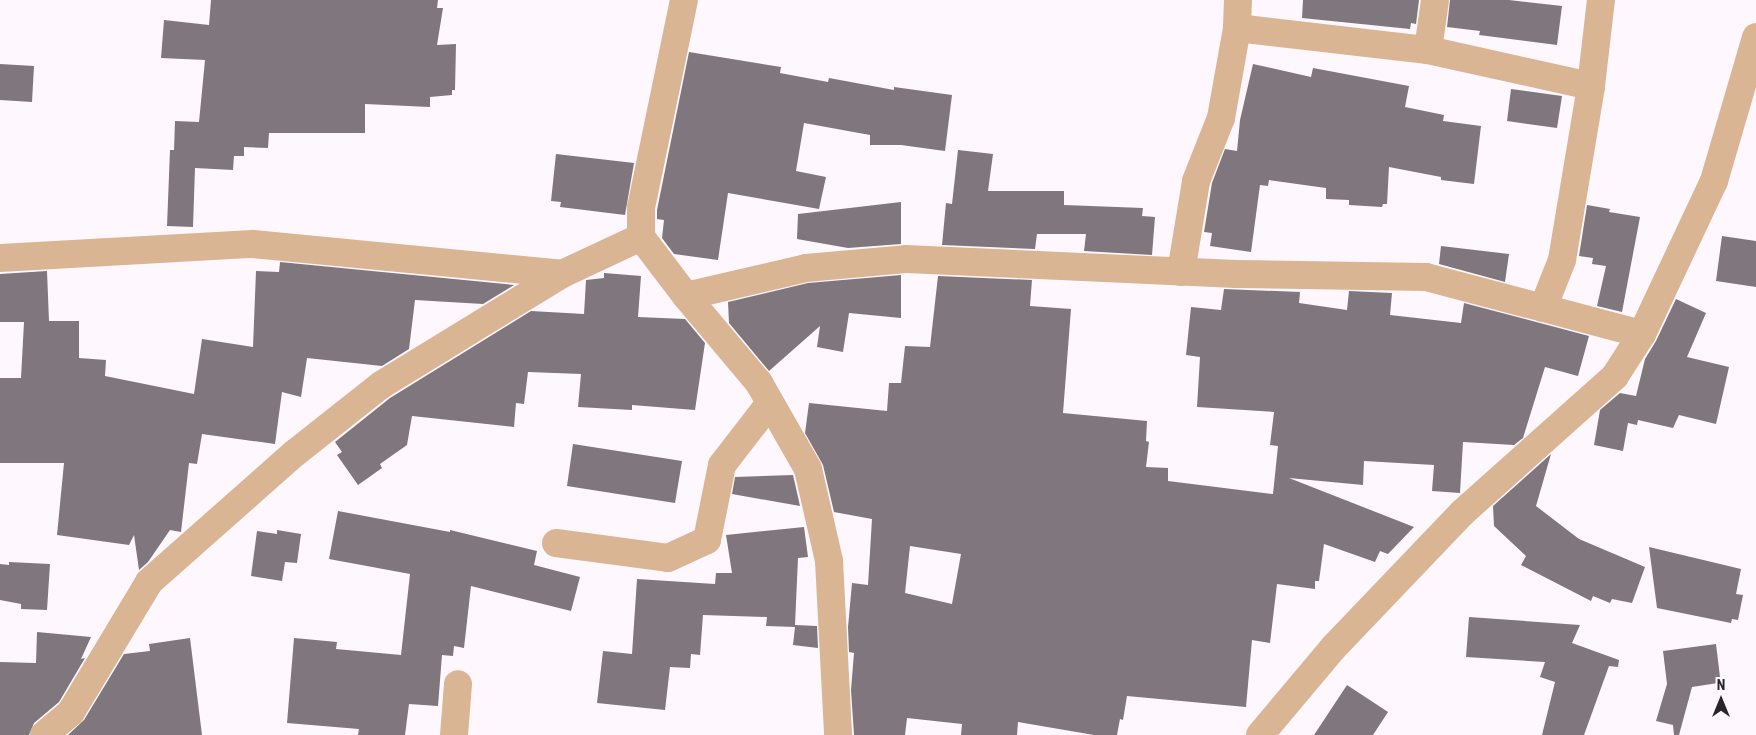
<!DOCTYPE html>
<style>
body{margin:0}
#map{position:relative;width:1756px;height:735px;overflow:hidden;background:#fff7fe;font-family:"Roboto Condensed",sans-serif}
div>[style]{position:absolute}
.building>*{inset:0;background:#7f767e}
.minor>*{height:28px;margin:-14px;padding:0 14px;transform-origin:14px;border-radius:14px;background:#dab593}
span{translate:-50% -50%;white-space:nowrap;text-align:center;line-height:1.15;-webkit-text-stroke:4.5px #fff7fe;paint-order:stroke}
.north{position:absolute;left:1696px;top:675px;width:50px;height:50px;-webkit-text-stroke:4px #fff7fe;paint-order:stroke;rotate:0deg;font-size:14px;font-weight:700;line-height:20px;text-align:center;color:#282528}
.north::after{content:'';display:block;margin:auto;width:18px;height:22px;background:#282528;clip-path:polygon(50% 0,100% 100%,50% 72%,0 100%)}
</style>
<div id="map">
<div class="building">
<div style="clip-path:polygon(211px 0,438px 0,437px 8px,443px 8px,437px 45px,456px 44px,455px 90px,452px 90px,452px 95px,430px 97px,430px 107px,365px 104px,365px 133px,269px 133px,268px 148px,244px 147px,244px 156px,234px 156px,233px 170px,195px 168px,193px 227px,167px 226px,170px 150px,174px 150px,175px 121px,199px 122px,205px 60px,161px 58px,164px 20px,209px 25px)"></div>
<div style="clip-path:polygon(1303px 0,1419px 0,1416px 24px,1411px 23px,1410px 29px,1302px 18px)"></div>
<div style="clip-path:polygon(1450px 0,1509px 0,1562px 6px,1557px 45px,1479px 35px,1480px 31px,1447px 27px)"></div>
<div style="clip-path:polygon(689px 52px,781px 67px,780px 73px,828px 82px,829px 78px,894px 90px,894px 87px,952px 95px,945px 151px,901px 145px,870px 145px,870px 135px,804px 123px,796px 171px,826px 177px,819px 209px,728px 193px,718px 260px,674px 254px,662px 238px,664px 220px,657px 219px,657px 210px)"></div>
<div style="clip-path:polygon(0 64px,34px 66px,32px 102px,0 100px)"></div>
<div style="clip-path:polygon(1253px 64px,1311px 77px,1313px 68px,1409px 86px,1405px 107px,1444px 115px,1443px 121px,1481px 126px,1474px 184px,1441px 180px,1441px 177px,1389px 167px,1387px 204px,1383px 204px,1382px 207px,1349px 205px,1349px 200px,1326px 199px,1326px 188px,1269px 180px,1268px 186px,1260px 185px,1251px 252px,1210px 246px,1212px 233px,1204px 232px,1212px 183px,1225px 149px,1237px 151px,1240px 120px)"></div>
<div style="clip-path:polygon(1511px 89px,1562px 96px,1557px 128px,1507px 121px)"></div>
<div style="clip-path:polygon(958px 150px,993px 154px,988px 191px,1064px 191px,1064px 205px,1143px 208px,1142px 216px,1155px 217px,1152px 255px,1084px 251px,1086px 234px,1037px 234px,1035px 249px,942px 245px,946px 203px,952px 204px)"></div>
<div style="clip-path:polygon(556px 154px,634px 163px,625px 215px,560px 207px,561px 202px,551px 201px)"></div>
<div style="clip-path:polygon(901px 202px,901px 244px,848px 248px,797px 239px,798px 214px)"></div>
<div style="clip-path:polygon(1587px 205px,1610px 209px,1609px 212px,1640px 217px,1622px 312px,1597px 306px,1606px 266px,1592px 264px,1593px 258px,1579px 256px)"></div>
<div style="clip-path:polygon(1722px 236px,1756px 241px,1756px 287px,1716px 281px)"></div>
<div style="clip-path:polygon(1441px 246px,1509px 254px,1505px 282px,1439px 264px)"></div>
<div style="clip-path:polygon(280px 262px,514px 285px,483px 304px,415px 300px,409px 349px,382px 366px,307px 358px,301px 397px,282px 392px,275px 444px,202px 434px,197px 464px,189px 463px,181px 532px,170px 530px,148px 562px,139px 570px,134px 535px,129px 545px,57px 535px,64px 463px,0 463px,0 378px,21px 378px,24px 322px,0 322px,0 274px,47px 271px,49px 321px,79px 321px,79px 358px,106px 360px,105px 376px,194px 394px,202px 339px,253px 347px,256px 271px,279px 272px)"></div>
<div style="clip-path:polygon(604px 273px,641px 276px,638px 317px,685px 319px,705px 343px,695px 410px,632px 405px,632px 410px,578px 407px,581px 374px,528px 372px,524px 404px,516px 403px,514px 427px,412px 416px,407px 445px,380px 464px,382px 468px,358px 485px,337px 455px,342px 452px,335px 442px,390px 398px,531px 311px,584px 314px,586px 280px,604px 278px)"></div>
<div style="clip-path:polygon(901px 275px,901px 318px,849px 313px,843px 352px,817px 347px,820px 326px,769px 371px,729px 323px,728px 302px,808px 283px)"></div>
<div style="clip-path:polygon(evenodd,938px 276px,1032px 280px,1030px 306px,1071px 309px,1063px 413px,1147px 421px,1146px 441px,1149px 442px,1146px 467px,1168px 468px,1168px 481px,1273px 494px,1278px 446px,1270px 445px,1274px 412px,1197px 407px,1200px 357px,1186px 355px,1191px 307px,1221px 310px,1224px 289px,1300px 292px,1299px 303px,1347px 310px,1349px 291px,1392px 293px,1390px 315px,1461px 323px,1464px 303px,1589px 336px,1578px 376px,1545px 367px,1523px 438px,1514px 445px,1463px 442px,1460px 493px,1432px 491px,1434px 465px,1364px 461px,1363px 485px,1289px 478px,1414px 527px,1388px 554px,1380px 551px,1375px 562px,1324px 544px,1319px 581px,1315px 581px,1315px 589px,1277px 584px,1270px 643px,1252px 640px,1246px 707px,1127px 696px,1123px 720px,1120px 719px,1117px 735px,1094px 735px,1018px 722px,1017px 735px,961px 735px,962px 724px,907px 718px,905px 735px,854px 735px,851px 690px,854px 653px,849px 652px,848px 627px,852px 583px,868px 585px,872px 519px,834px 512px,823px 465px,805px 433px,809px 403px,887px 411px,889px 383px,901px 383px,905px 346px,930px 347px,938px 276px,910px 546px,961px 554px,952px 604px,905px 593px,910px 546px)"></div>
<div style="clip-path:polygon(1676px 299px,1706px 313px,1687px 357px,1729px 367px,1716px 424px,1679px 415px,1673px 428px,1638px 420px,1637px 425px,1628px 423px,1623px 451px,1594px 445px,1600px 410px,1620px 393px,1636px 396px,1645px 359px,1656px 341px)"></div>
<div style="clip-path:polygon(573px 444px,682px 461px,675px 503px,567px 486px)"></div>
<div style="clip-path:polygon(1551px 454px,1536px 506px,1579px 539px,1645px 567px,1632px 603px,1612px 599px,1610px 603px,1593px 596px,1591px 601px,1521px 565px,1526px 556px,1494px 526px,1493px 506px)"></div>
<div style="clip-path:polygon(793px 475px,800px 506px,732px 494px,735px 477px)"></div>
<div style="clip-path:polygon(338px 511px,450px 532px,450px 530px,537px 551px,534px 565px,580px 577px,571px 611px,471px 586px,464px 648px,454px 646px,453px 656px,442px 655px,438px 706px,409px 704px,405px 735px,358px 735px,359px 729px,287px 723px,294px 638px,337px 642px,336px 649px,401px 655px,410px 574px,329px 559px)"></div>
<div style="clip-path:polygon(804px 527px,808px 557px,798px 558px,795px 625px,817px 626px,818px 648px,793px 645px,795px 627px,766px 626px,767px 617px,703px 615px,700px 655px,691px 654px,690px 668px,670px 667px,665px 710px,597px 703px,603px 651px,632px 654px,637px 579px,715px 584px,716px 573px,732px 573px,726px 535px)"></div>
<div style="clip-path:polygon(277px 530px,301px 534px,297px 563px,285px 562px,282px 581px,251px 576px,257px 531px,277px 534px)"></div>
<div style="clip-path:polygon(1649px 547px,1741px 569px,1736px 594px,1743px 595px,1738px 620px,1732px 619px,1731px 623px,1657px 608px)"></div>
<div style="clip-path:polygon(9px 562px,50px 564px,47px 610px,21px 609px,21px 604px,0 600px,0 564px,9px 565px)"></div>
<div style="clip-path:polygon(1469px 617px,1580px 625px,1572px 643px,1619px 660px,1618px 667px,1609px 666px,1584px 735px,1542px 735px,1555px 682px,1540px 677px,1545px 662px,1466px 657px)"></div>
<div style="clip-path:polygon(37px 632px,91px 637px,81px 659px,85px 658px,59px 702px,34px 723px,29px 735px,0 735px,0 662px,36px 663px)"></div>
<div style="clip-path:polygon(190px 638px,202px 735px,68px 735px,84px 720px,124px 654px,150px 651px,149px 644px)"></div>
<div style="clip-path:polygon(1716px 644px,1720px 677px,1718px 677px,1718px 683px,1692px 687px,1679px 735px,1674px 735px,1673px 725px,1656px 721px,1667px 684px,1663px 651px)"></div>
<div style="clip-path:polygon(1347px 685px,1388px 712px,1373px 735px,1314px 735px)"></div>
</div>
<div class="minor">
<div style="left:684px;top:0;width:212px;rotate:101.7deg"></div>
<div style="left:641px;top:208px;width:29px;rotate:90deg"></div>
<div style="left:641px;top:237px;width:74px;rotate:52.7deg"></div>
<div style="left:686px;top:296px;width:114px;rotate:50deg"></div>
<div style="left:759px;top:383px;width:99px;rotate:60.3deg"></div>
<div style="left:808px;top:469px;width:94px;rotate:77.1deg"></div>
<div style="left:829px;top:561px;width:174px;rotate:87deg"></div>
<div style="left:1237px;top:28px;width:192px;rotate:6.6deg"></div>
<div style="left:1428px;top:50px;width:167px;rotate:12.5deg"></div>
<div style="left:1428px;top:50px;width:50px;rotate:-82deg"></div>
<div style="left:0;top:258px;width:253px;rotate:-3.2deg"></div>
<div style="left:253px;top:244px;width:310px;rotate:5.5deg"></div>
<div style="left:1181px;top:272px;width:92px;rotate:-80.6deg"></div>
<div style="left:1196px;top:181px;width:68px;rotate:-68.4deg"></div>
<div style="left:1221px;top:118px;width:91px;rotate:-79.9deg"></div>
<div style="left:1237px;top:28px;width:28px;rotate:-88deg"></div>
<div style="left:686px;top:296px;width:123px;rotate:-13.1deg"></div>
<div style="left:806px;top:268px;width:100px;rotate:-5.1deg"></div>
<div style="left:906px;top:259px;width:330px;rotate:2.6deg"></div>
<div style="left:1236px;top:274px;width:190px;rotate:0.9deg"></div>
<div style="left:1426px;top:277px;width:223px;rotate:14.8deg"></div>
<div style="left:1543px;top:308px;width:52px;rotate:-68.4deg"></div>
<div style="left:1562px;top:260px;width:176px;rotate:-80.5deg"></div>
<div style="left:1591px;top:86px;width:87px;rotate:-83.4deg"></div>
<div style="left:556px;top:543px;width:113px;rotate:7.6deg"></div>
<div style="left:668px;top:558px;width:43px;rotate:-24.8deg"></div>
<div style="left:707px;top:540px;width:76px;rotate:-78.7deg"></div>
<div style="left:722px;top:465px;width:78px;rotate:-52.3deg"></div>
<div style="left:44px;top:735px;width:35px;rotate:-40deg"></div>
<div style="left:71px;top:712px;width:152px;rotate:-59deg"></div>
<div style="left:149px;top:582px;width:195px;rotate:-41.5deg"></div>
<div style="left:295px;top:453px;width:110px;rotate:-38.3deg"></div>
<div style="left:381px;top:385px;width:212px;rotate:-31.5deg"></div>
<div style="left:562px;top:274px;width:87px;rotate:-25.1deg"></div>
<div style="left:454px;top:735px;width:51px;rotate:-85.5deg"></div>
<div style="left:1260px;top:735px;width:114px;rotate:-50deg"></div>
<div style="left:1333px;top:648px;width:187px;rotate:-46.3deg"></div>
<div style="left:1462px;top:513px;width:205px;rotate:-41.8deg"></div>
<div style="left:1615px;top:376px;width:50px;rotate:-57.3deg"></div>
<div style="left:1642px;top:334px;width:169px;rotate:-64.8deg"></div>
<div style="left:1714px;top:181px;width:150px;rotate:-73.7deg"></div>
</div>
<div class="north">N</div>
</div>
